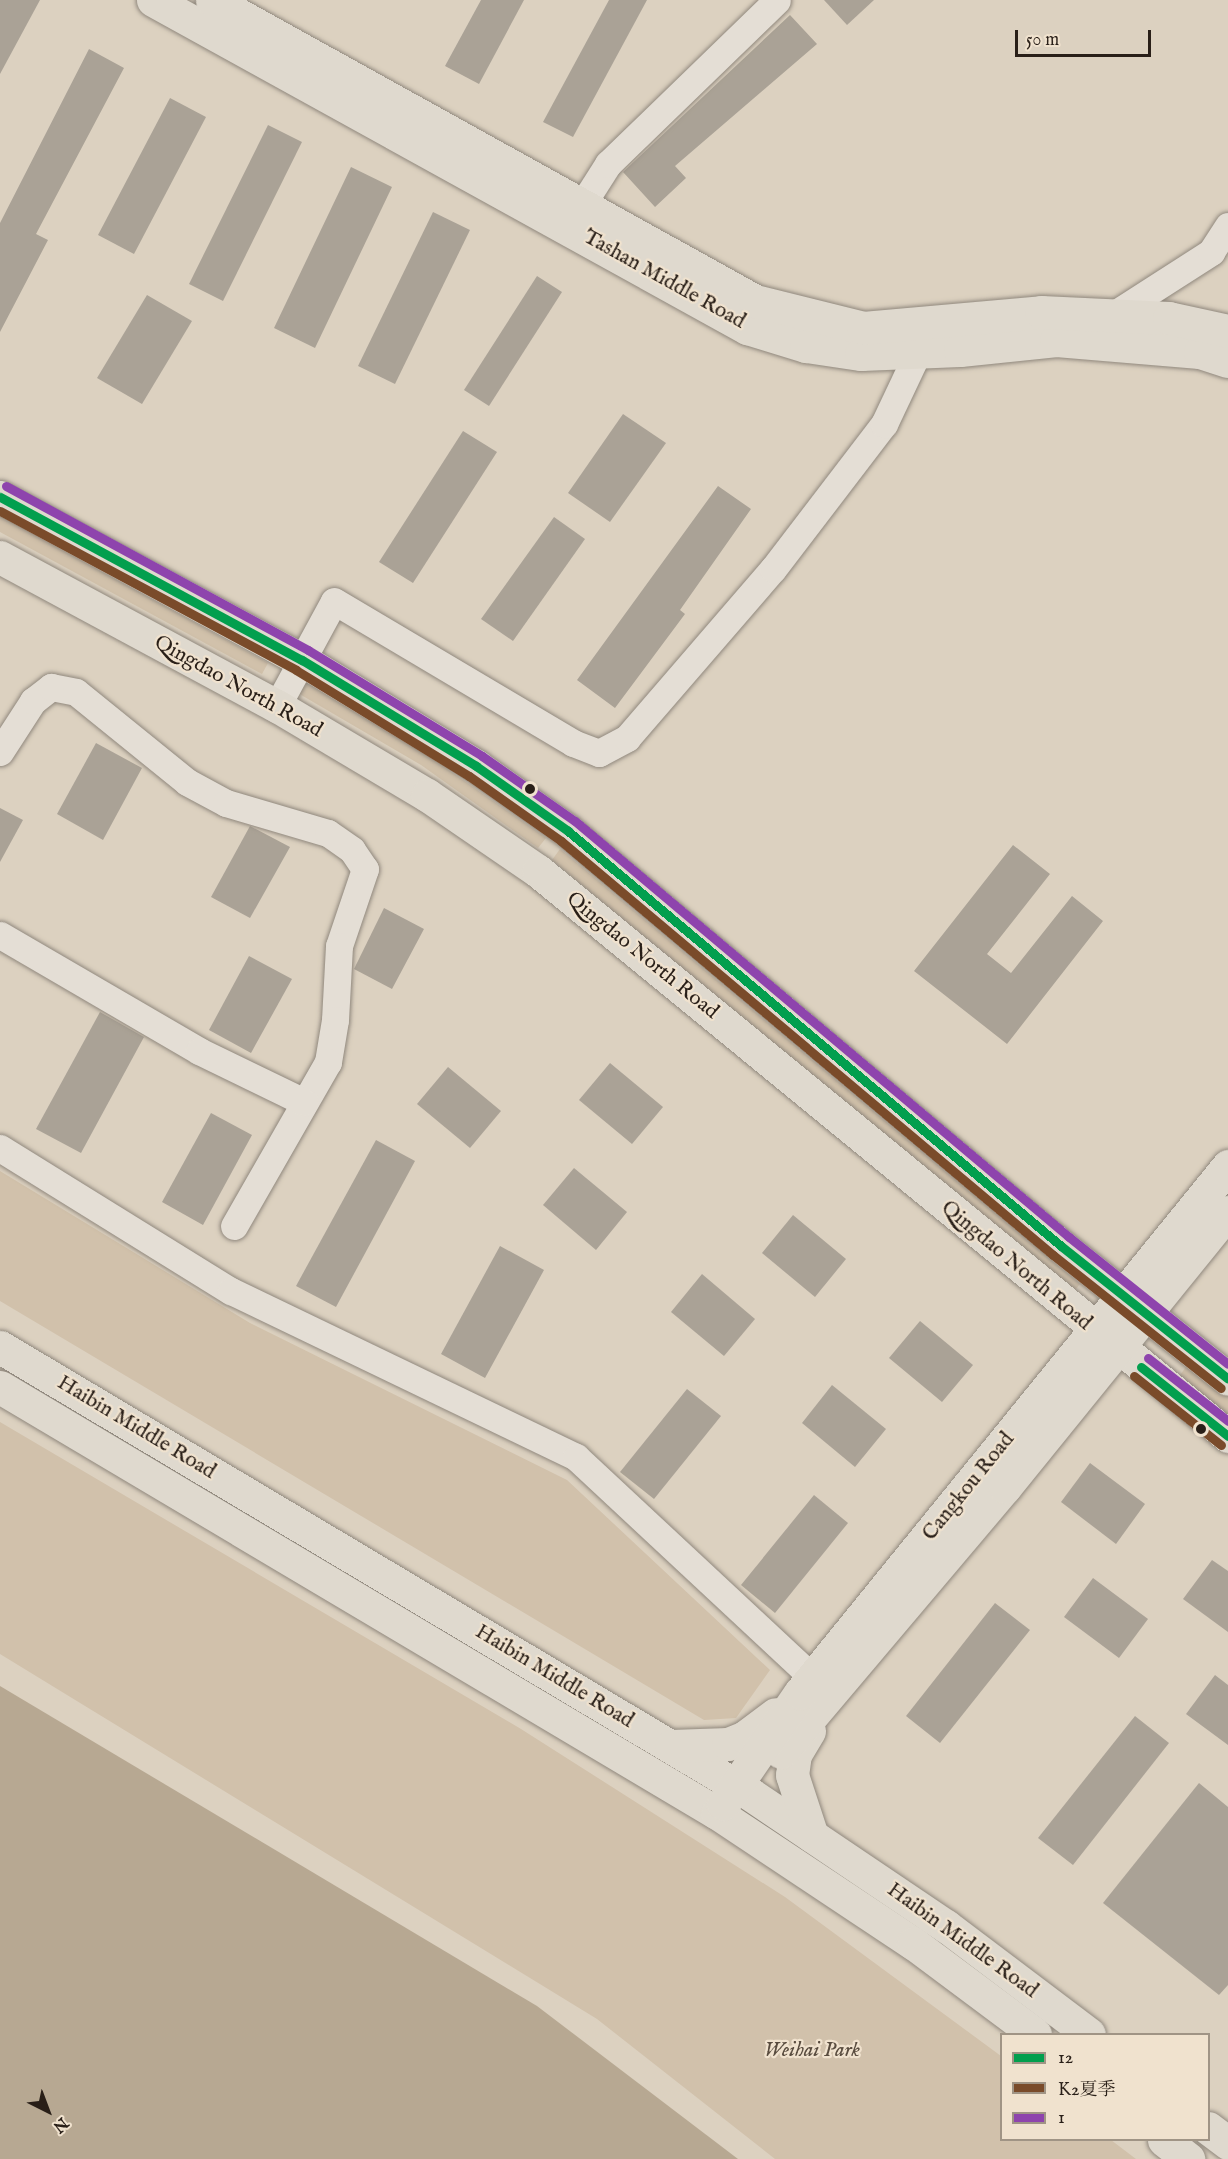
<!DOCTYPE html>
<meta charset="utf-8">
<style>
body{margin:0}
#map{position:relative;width:1228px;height:2159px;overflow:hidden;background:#dcd1c0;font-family:"IM FELL English","Noto Serif SC",serif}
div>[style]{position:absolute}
.green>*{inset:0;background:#d1c1ab}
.water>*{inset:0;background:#b7a892}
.building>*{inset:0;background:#aaa296}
.roads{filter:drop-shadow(0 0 2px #90887d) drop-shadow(0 0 2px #90887d)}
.minor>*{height:27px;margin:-13.5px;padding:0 13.5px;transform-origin:13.5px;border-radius:13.5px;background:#e4ded5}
.major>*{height:33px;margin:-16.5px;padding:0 16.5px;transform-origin:16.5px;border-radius:16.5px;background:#dfd9ce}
.bus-1>*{height:9px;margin:-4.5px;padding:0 4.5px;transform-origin:4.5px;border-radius:4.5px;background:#029f4e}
.bus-2>*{height:9px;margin:-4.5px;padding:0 4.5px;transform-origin:4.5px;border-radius:4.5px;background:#7a4b2a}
.bus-3>*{height:9px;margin:-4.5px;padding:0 4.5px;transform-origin:4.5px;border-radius:4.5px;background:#8e44ad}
.dots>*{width:16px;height:16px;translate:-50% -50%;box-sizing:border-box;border:3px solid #f0e2ce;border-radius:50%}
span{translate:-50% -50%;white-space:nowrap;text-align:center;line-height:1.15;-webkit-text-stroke:4.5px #f0e2ce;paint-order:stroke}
.street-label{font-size:21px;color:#291f18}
.park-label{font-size:21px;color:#594c3f;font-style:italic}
.legend{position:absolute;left:1000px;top:2033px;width:210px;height:108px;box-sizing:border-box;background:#f0e2ce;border:2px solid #a09485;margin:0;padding:8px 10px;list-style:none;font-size:18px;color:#291f18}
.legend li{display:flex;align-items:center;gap:12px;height:30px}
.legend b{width:30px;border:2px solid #a09485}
.north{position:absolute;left:18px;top:2081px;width:60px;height:60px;-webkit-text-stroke:4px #f0e2ce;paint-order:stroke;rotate:138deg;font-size:16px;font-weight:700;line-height:24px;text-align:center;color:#291f18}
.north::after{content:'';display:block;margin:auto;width:21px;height:27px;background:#291f18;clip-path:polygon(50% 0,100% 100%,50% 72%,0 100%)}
.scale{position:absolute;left:1015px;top:30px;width:136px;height:27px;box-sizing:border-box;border:3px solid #291f18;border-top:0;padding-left:8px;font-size:18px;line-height:21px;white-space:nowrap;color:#291f18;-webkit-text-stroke:4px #f0e2ce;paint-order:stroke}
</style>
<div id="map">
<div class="green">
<div style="clip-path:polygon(0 516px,268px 663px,262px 674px,0 532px)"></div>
<div style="clip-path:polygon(303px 680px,427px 755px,546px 838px,538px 848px,421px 765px,296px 692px)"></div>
<div style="clip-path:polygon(560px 849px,1080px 1284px,1072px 1294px,552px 860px)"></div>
<div style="clip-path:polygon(0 1171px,250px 1323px,567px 1480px,770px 1670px,736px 1718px,704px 1720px,0 1301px)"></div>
<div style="clip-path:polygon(1190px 1361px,1228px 1391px,1228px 1423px,1176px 1381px)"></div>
<div style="clip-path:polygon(0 1422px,521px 1729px,785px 1897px,1001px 2056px,1002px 2140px,1111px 2140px,1136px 2159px,775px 2159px,597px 2019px,0 1654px)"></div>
</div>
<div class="water">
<div style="clip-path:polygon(0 1686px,537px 2006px,738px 2159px,0 2159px)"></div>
</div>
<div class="building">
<div style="clip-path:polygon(0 0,40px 0,0 74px)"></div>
<div style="clip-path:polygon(481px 0,524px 0,479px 84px,445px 66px)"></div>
<div style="clip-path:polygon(609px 0,647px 0,573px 137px,543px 122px)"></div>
<div style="clip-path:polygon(824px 0,874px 0,847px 25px)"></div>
<div style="clip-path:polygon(790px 15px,817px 44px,675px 166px,686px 178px,655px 207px,623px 172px)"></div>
<div style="clip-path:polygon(89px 49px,124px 68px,36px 234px,48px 240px,0 332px,0 223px)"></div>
<div style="clip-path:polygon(170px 98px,206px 117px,134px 254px,98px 235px)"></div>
<div style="clip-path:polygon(268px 125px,302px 142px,223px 301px,189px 284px)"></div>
<div style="clip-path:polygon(351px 167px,392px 187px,315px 348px,274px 328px)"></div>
<div style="clip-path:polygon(433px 212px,470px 230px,395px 384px,358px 366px)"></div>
<div style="clip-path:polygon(537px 276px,562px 292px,489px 406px,464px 390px)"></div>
<div style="clip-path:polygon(147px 295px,192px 321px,142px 404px,97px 378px)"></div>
<div style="clip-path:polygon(623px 414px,666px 443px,610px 522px,568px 493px)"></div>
<div style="clip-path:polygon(463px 431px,497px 452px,413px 583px,379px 562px)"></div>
<div style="clip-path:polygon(718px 486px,751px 509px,680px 610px,685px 614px,615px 708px,577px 680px)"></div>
<div style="clip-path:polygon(554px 517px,585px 539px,513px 641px,481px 619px)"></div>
<div style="clip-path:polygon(96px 743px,142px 768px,103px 840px,57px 814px)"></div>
<div style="clip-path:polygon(0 808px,23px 820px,0 862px)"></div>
<div style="clip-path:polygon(250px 826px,290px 847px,250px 918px,211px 897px)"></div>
<div style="clip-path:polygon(1013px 845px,1050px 874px,987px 954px,1011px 973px,1072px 896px,1103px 921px,1007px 1044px,914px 971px)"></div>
<div style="clip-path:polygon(384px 908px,424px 929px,392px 989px,354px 969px)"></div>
<div style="clip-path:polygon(249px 956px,292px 979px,251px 1053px,209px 1030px)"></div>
<div style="clip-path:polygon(100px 1012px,144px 1037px,81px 1153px,36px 1129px)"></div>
<div style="clip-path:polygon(610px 1063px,663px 1107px,632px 1144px,579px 1100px)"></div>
<div style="clip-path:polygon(448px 1067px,501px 1111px,470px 1148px,417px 1104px)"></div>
<div style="clip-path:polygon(211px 1113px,252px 1135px,203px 1225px,162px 1202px)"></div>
<div style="clip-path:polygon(376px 1140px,415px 1161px,336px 1307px,296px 1286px)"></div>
<div style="clip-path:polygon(574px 1168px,627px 1212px,596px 1250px,543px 1205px)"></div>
<div style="clip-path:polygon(793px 1215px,846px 1259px,815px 1297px,762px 1253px)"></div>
<div style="clip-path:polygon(500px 1246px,544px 1270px,485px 1378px,441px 1354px)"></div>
<div style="clip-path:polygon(702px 1274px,755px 1319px,724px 1356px,671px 1312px)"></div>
<div style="clip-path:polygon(920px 1321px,973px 1365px,942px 1402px,889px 1358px)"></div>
<div style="clip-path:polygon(832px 1385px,886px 1429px,855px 1467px,802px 1423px)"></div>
<div style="clip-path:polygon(687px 1389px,721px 1416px,654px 1499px,620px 1472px)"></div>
<div style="clip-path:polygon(1090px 1463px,1145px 1504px,1116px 1544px,1061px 1502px)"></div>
<div style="clip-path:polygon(814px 1495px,848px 1523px,775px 1613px,741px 1585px)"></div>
<div style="clip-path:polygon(1212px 1560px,1228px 1571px,1228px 1632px,1183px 1599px)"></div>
<div style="clip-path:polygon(1093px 1578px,1148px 1619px,1119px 1658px,1064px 1617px)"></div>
<div style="clip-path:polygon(995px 1603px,1030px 1630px,940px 1743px,906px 1716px)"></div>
<div style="clip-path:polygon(1215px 1675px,1228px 1685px,1228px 1745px,1186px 1714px)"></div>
<div style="clip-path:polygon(1135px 1716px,1169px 1743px,1073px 1865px,1038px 1838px)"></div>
<div style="clip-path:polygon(1199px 1783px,1228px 1807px,1228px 1985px,1219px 1995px,1103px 1903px)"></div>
</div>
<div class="roads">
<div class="minor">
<div style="left:571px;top:222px;width:69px;rotate:-57.5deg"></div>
<div style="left:608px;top:164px;width:235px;rotate:-44.1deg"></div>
<div style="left:1113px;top:315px;width:117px;rotate:-32.7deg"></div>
<div style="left:1211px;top:252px;width:31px;rotate:-57deg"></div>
<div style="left:277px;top:706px;width:119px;rotate:-61.5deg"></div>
<div style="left:334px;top:601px;width:278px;rotate:30.7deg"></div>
<div style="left:573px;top:743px;width:28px;rotate:21deg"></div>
<div style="left:599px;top:753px;width:32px;rotate:-28deg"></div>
<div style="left:627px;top:738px;width:223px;rotate:-49.2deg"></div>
<div style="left:773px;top:569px;width:183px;rotate:-52.6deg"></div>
<div style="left:884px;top:424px;width:80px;rotate:-64.7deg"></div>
<div style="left:0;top:752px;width:61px;rotate:-57.1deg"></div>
<div style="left:33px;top:701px;width:23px;rotate:-38deg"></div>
<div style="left:51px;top:687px;width:25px;rotate:11deg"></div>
<div style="left:76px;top:692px;width:143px;rotate:39deg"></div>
<div style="left:187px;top:782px;width:44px;rotate:28.3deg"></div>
<div style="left:226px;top:803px;width:106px;rotate:16.4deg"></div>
<div style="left:328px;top:833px;width:29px;rotate:35deg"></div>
<div style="left:352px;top:850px;width:23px;rotate:56deg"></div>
<div style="left:365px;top:869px;width:81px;rotate:108.7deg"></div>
<div style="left:339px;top:946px;width:74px;rotate:93.1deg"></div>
<div style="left:335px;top:1020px;width:43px;rotate:99.5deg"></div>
<div style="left:328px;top:1062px;width:189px;rotate:119.8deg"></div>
<div style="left:0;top:935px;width:230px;rotate:30.2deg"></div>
<div style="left:199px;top:1051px;width:117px;rotate:25.9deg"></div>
<div style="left:0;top:1148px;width:272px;rotate:31.8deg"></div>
<div style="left:231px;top:1291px;width:383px;rotate:25.7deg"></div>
<div style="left:576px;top:1457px;width:323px;rotate:43deg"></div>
</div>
<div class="major">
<div style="left:153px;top:0;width:679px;rotate:28.91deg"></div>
<div style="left:747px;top:328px;width:62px;rotate:17deg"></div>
<div style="left:806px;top:346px;width:56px;rotate:8.3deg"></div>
<div style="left:861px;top:354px;width:99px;rotate:-2.3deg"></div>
<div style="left:960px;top:350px;width:97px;rotate:-5.9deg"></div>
<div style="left:1056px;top:340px;width:144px;rotate:4.8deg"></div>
<div style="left:1200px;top:352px;width:29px;rotate:18deg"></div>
<div style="left:212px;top:0;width:621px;rotate:29deg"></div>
<div style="left:755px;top:301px;width:111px;rotate:14deg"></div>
<div style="left:863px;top:328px;width:179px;rotate:-5.1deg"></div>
<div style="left:1041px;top:312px;width:128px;rotate:2.7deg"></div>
<div style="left:1169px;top:318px;width:60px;rotate:12.4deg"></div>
<div style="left:0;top:497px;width:343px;rotate:28.4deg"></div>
<div style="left:302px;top:660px;width:204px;rotate:31.3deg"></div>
<div style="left:476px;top:766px;width:113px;rotate:35.2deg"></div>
<div style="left:568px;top:831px;width:644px;rotate:40.09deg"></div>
<div style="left:1061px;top:1246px;width:213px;rotate:38.5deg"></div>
<div style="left:0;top:557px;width:315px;rotate:28.3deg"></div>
<div style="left:277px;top:706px;width:174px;rotate:30.7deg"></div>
<div style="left:427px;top:795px;width:135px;rotate:34.4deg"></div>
<div style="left:538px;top:871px;width:892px;rotate:39.31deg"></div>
<div style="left:0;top:1347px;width:873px;rotate:30.79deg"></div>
<div style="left:750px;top:1794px;width:236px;rotate:34deg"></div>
<div style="left:946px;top:1926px;width:179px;rotate:37.1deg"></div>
<div style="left:0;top:1387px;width:834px;rotate:30.72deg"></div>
<div style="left:717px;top:1813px;width:235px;rotate:33.6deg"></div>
<div style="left:913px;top:1943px;width:152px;rotate:36.7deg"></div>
<div style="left:809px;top:1731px;width:27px;rotate:121deg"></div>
<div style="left:795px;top:1754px;width:21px;rotate:98deg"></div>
<div style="left:792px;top:1775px;width:64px;rotate:71.8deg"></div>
<div style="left:671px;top:1746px;width:57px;rotate:-2deg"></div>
<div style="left:728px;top:1744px;width:18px;rotate:-22deg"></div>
<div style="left:745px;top:1737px;width:38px;rotate:-37deg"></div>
<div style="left:781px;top:1752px;width:347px;rotate:-49.8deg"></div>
<div style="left:1005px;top:1487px;width:354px;rotate:-51deg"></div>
<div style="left:723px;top:1804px;width:135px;rotate:-55.3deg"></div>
<div style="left:800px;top:1693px;width:679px;rotate:-50.92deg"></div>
<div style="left:1208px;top:2128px;width:25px;rotate:37deg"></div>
<div style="left:1164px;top:2140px;width:31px;rotate:38deg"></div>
</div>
</div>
<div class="bus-1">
<div style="left:0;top:497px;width:343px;rotate:28.4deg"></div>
<div style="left:302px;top:660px;width:204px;rotate:31.3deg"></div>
<div style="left:476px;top:766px;width:113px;rotate:35.2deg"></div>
<div style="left:568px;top:831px;width:644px;rotate:40.09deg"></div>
<div style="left:1061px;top:1246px;width:213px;rotate:38.5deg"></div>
<div style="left:1141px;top:1367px;width:111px;rotate:38.4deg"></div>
</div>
<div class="bus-2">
<div style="left:0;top:511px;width:336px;rotate:28.2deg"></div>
<div style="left:296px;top:670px;width:203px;rotate:31.5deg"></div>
<div style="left:469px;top:776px;width:113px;rotate:35.2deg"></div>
<div style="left:561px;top:841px;width:643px;rotate:40.08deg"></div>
<div style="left:1053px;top:1255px;width:214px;rotate:38.4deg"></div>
<div style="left:1134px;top:1376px;width:111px;rotate:38.4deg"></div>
</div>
<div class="bus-3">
<div style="left:6px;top:486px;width:344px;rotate:28.5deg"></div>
<div style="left:308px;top:650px;width:204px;rotate:31.3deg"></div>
<div style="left:482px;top:756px;width:113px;rotate:35deg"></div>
<div style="left:575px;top:821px;width:646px;rotate:40.1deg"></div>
<div style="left:1069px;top:1237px;width:203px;rotate:38.6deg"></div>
<div style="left:1148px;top:1358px;width:102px;rotate:38.2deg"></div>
</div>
<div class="dots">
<div style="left:530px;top:789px;background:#291f18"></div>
<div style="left:1201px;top:1429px;background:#291f18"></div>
</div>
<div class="street-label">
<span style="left:664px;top:280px;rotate:29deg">Tashan Middle Road</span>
<span style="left:238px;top:687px;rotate:29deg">Qingdao North Road</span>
<span style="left:642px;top:956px;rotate:39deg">Qingdao North Road</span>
<span style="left:1016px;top:1266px;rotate:40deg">Qingdao North Road</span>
<span style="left:136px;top:1428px;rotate:31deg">Haibin Middle Road</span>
<span style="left:969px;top:1487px;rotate:-51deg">Cangkou Road</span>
<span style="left:554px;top:1677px;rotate:31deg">Haibin Middle Road</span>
<span style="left:962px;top:1941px;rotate:36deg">Haibin Middle Road</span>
</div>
<div class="park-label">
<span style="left:812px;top:2051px">Weihai Park</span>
</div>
<ul class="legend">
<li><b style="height:8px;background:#029f4e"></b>12</li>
<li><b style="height:8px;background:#7a4b2a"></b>K2夏季</li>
<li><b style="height:8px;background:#8e44ad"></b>1</li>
</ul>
<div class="north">N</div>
<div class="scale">50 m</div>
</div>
